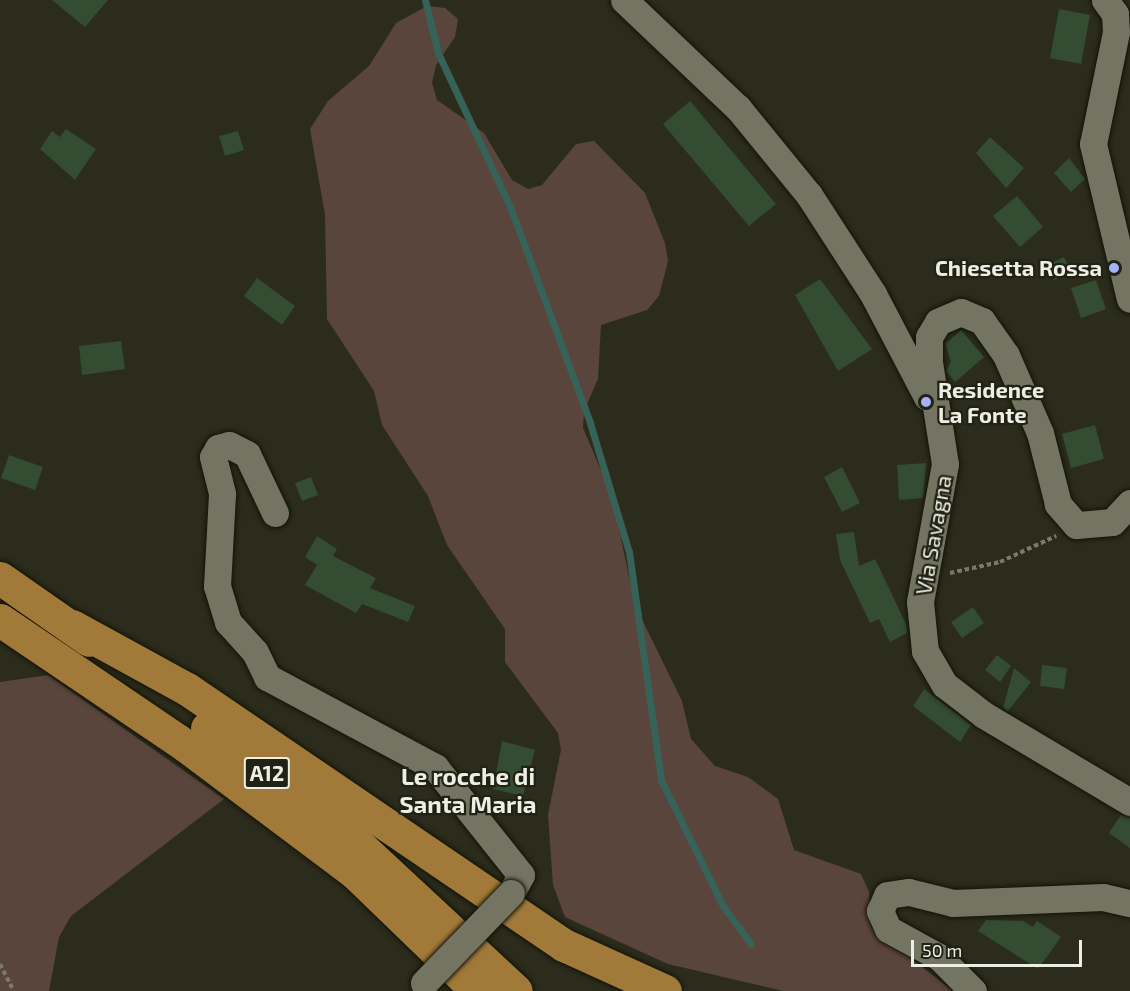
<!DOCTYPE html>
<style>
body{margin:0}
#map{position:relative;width:1130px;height:991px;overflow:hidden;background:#2b2c1c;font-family:"Exo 2",sans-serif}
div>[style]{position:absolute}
.green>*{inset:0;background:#5a453c}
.stream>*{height:7px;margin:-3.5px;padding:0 3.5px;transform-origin:3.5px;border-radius:3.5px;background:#376258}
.building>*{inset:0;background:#334c32}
.path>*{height:4px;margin-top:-2px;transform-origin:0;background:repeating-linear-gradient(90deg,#797a6c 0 4.5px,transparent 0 7.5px)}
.roads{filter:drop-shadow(0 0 2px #141406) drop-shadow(0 0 2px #141406)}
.minor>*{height:27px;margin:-13.5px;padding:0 13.5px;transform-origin:13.5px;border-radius:13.5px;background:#737462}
.highway>*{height:33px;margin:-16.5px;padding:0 16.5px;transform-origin:16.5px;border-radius:16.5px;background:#a17a3a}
.bridges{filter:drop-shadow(0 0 2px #141406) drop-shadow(0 0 2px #141406)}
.minor-bridge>*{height:27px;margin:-13.5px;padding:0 13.5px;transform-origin:13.5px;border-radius:13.5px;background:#737462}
.dots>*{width:16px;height:16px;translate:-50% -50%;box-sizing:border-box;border:3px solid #212213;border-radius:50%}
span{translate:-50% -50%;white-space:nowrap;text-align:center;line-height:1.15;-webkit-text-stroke:4.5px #212213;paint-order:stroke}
.shield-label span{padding:2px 4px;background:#212213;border:2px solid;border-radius:4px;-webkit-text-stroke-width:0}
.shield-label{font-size:21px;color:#edeee4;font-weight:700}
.poi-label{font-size:22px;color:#edeee4;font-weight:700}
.right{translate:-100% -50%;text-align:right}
.left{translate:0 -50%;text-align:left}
.street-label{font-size:22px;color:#edeee4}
.neighbourhood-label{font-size:24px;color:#edeee4;font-weight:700}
.scale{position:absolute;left:911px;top:940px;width:171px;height:27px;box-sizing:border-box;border:3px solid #edeee4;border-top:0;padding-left:8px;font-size:18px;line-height:21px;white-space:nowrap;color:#edeee4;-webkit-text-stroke:4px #212213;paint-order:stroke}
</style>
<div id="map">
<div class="green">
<div style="clip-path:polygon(427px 6px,445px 8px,458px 19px,455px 37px,436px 65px,432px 83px,437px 100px,484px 133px,512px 180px,528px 189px,542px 185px,576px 144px,594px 141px,645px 193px,665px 243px,668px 261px,659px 296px,647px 310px,601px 325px,598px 379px,584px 411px,583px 428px,612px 496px,635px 605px,682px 701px,691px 739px,715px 766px,748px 777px,778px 799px,794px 850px,861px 874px,869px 892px,871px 927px,953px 991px,783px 991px,668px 964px,565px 917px,553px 885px,548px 815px,561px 750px,558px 733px,505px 662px,505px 629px,447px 545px,428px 496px,382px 425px,374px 391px,327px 319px,325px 215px,310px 129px,328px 101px,369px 66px,396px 23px)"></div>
<div style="clip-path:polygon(48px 675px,224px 799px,71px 916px,59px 937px,49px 991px,0 991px,0 682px)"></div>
</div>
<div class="stream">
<div style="left:425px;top:0;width:55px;rotate:76.2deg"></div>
<div style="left:438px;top:53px;width:172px;rotate:64.9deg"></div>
<div style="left:511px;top:209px;width:228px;rotate:69.7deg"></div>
<div style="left:590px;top:423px;width:135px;rotate:73.2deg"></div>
<div style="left:629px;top:552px;width:230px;rotate:82deg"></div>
<div style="left:661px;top:780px;width:140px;rotate:63.8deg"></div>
<div style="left:723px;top:906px;width:47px;rotate:53.6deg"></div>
</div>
<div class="building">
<div style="clip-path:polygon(52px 0,108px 0,85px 27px)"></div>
<div style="clip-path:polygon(1059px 9px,1090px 15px,1081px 64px,1050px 58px)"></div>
<div style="clip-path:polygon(690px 101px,776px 204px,749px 226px,663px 124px)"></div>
<div style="clip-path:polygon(66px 129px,96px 149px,75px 180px,40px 149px,52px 131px,60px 137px)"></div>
<div style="clip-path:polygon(238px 131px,244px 150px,225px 156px,219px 136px)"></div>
<div style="clip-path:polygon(990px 137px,1024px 168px,1006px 188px,976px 153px)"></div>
<div style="clip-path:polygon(1069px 158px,1085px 179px,1071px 192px,1054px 173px)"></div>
<div style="clip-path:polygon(1017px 196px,1043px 227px,1020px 247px,993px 216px)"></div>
<div style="clip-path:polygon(1064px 257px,1071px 272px,1054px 280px,1047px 265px)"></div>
<div style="clip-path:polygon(257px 278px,295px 306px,282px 325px,244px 296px)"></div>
<div style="clip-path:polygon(820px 279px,872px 349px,838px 371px,795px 295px)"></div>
<div style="clip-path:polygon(1096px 280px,1106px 309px,1081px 318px,1071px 288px)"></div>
<div style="clip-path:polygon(961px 330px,984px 357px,955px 382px,946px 371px,951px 362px,945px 344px)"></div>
<div style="clip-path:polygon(121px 341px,125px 369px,82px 375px,79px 346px)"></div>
<div style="clip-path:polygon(1095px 425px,1104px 459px,1071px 468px,1062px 434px)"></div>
<div style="clip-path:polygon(9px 455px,43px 467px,35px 490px,1px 478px)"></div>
<div style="clip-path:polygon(926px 463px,923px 498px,899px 500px,897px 465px)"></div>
<div style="clip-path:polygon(842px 467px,860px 503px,842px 512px,824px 477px)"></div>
<div style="clip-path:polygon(311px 477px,318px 495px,302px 501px,295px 483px)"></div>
<div style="clip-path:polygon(854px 532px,859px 566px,875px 559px,906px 624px,907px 633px,890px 642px,879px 619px,870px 623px,840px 560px,836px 534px)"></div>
<div style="clip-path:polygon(317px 536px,337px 549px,333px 556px,376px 578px,370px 588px,415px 606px,408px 622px,362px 604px,356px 613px,305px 585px,317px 565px,305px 557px)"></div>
<div style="clip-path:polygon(973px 607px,984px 623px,962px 638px,951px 622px)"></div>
<div style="clip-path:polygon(997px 655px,1011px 666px,1000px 682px,985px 670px)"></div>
<div style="clip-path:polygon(1042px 665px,1067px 668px,1064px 689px,1040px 686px)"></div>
<div style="clip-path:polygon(1014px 668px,1031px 682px,1008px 711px,1003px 708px)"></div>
<div style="clip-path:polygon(924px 689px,971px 725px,960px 742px,913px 706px)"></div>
<div style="clip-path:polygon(502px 741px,535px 750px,523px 796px,493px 789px)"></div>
<div style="clip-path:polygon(1121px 815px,1130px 818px,1130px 848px,1109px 833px)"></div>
<div style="clip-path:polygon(986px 920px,1023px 921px,1033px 927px,1037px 921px,1061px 937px,1038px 969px,978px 931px)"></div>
</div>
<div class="path">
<div style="left:950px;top:573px;width:51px;rotate:-12.4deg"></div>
<div style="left:1000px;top:562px;width:62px;rotate:-24.9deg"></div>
<div style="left:0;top:964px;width:30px;rotate:63deg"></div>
</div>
<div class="roads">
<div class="minor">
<div style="left:624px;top:0;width:157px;rotate:43.5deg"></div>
<div style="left:738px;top:108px;width:112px;rotate:50.8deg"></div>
<div style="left:809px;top:195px;width:118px;rotate:57.1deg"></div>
<div style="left:873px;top:294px;width:116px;rotate:62.3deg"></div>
<div style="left:1105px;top:0;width:17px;rotate:54deg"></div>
<div style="left:1115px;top:14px;width:18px;rotate:87deg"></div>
<div style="left:1116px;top:32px;width:114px;rotate:101.6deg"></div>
<div style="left:1093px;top:144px;width:159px;rotate:76.6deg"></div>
<div style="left:1130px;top:503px;width:26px;rotate:133deg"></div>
<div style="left:1112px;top:522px;width:36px;rotate:175deg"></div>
<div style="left:1076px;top:525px;width:28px;rotate:-131deg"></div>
<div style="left:1058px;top:504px;width:73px;rotate:-104.2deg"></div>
<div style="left:1040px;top:433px;width:85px;rotate:-113.6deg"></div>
<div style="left:1006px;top:355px;width:42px;rotate:-125.2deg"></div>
<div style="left:982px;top:321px;width:23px;rotate:-157deg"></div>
<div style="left:961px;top:312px;width:25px;rotate:157deg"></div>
<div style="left:938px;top:322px;width:17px;rotate:121deg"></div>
<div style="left:929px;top:337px;width:25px;rotate:90deg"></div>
<div style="left:929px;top:362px;width:103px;rotate:81.1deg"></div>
<div style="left:945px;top:464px;width:140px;rotate:100.3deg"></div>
<div style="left:920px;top:602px;width:49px;rotate:84.2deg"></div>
<div style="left:925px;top:651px;width:39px;rotate:60deg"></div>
<div style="left:945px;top:685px;width:49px;rotate:37.6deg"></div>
<div style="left:984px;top:715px;width:170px;rotate:30.8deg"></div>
<div style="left:275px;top:513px;width:65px;rotate:-115.4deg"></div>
<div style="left:247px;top:454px;width:20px;rotate:-153deg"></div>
<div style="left:229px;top:445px;width:11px;rotate:165deg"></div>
<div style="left:218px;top:448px;width:10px;rotate:119deg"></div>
<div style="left:213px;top:457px;width:38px;rotate:76deg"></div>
<div style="left:222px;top:494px;width:92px;rotate:93.1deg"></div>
<div style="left:217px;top:586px;width:38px;rotate:73deg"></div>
<div style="left:228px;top:622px;width:40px;rotate:48deg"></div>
<div style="left:255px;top:652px;width:28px;rotate:64deg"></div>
<div style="left:267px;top:677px;width:191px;rotate:28.2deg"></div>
<div style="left:435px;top:767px;width:138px;rotate:51.5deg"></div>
<div style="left:521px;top:875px;width:21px;rotate:119deg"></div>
<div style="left:973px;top:991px;width:48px;rotate:-135deg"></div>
<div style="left:939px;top:957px;width:58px;rotate:-151.2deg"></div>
<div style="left:888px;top:929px;width:20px;rotate:-114deg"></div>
<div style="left:880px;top:911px;width:17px;rotate:-66deg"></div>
<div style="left:887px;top:895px;width:22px;rotate:-8deg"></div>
<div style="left:909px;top:892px;width:45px;rotate:14deg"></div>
<div style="left:953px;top:903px;width:150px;rotate:-2.3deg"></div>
<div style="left:1103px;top:897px;width:28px;rotate:13deg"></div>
</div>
<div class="highway">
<div style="left:0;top:578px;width:108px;rotate:34.9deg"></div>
<div style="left:0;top:620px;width:225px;rotate:34.1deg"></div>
<div style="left:186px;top:746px;width:211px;rotate:36.9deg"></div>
<div style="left:355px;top:873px;width:170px;rotate:44deg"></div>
<div style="left:72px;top:626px;width:131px;rotate:28.7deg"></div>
<div style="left:187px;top:689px;width:456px;rotate:34.2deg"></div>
<div style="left:564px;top:945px;width:111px;rotate:24.5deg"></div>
<div style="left:207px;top:728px;width:173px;rotate:37deg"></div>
<div style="left:345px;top:832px;width:233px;rotate:42.9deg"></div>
</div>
</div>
<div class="bridges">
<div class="minor-bridge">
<div style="left:424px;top:983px;width:125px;rotate:-46deg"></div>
</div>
</div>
<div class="dots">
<div style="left:1114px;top:268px;background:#a5b1fc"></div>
<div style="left:926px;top:402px;background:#a5b1fc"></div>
</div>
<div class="shield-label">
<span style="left:267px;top:773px">A12</span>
</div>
<div class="poi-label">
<span class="right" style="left:1102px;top:268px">Chiesetta Rossa</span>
<span class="left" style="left:938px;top:402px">Residence<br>La Fonte</span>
</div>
<div class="street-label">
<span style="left:933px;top:535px;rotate:-80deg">Via Savagna</span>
</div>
<div class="neighbourhood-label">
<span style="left:468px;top:790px">Le rocche di<br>Santa Maria</span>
</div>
<div class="scale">50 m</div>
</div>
